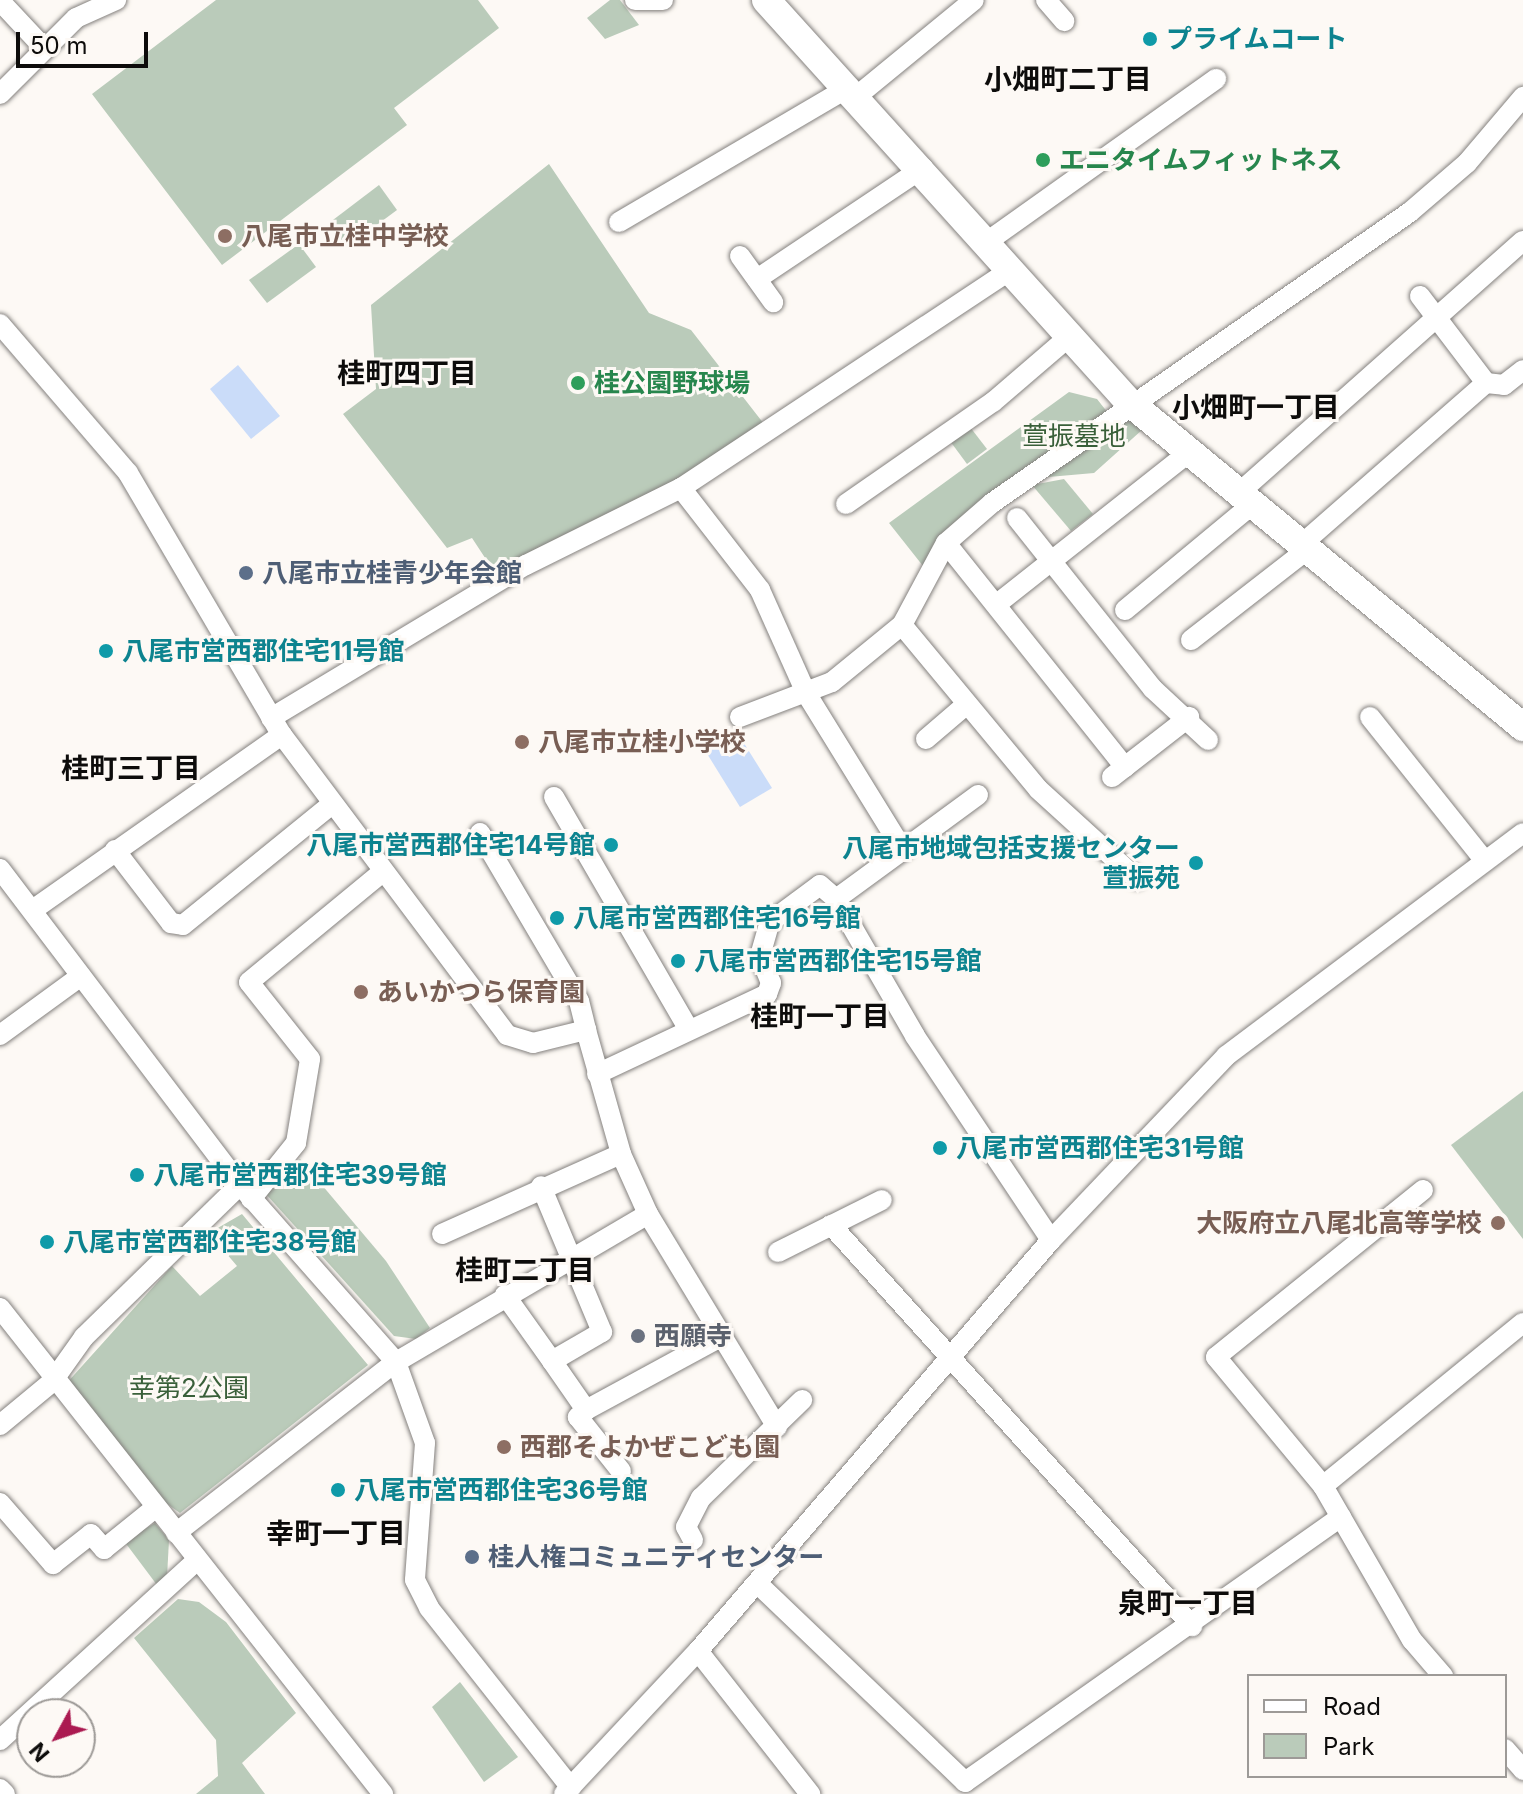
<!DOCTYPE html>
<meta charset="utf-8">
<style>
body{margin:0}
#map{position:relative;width:1523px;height:1794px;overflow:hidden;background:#fdf9f5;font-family:Inter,"Noto Sans JP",sans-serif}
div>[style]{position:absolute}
.green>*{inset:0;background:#bacbba}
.water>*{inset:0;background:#cadcf9}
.roads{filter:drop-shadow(0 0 2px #84817e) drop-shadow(0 0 2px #84817e)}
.street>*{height:20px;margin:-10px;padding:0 10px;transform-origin:10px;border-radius:10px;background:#fff}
.secondary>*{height:28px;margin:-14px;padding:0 14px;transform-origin:14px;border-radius:14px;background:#fff}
.dots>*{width:22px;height:22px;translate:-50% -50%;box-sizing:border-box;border:4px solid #fdf9f5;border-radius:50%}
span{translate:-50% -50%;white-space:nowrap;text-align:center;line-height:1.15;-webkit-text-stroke:6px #fdf9f5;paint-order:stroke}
.culture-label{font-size:26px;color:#0d838f;font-weight:700}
.left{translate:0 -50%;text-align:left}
.right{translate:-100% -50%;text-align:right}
.leisure-label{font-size:26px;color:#27864d;font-weight:700}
.education-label{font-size:26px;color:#785e54;font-weight:700}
.park-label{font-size:26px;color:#395f39}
.service-label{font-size:26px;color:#4e5e75;font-weight:700}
.worship-label{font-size:26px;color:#5b616d;font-weight:700}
.neighbourhood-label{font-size:28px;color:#0d0c0b;font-weight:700}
.legend{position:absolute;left:1247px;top:1674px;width:260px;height:104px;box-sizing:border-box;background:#fdf9f5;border:2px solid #9d9a97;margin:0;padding:10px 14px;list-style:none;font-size:24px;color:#0d0c0b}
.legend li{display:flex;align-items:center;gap:16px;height:40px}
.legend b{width:40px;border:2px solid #9d9a97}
.north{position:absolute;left:16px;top:1698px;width:80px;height:80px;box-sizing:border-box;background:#fdf9f5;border:2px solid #9d9a97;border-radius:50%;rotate:230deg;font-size:22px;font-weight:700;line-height:32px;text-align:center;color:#0d0c0b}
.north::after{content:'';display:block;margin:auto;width:28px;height:36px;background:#ab1a51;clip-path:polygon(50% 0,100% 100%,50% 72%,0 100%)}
.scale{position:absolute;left:16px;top:32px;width:132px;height:36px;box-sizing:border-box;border:4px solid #0d0c0b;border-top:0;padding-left:10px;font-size:24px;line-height:28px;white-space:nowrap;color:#0d0c0b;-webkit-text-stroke:6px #fdf9f5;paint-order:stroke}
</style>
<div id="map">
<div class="green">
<div style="clip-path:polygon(216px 0,478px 0,499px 28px,394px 108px,407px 125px,222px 265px,92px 94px)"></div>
<div style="clip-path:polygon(610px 0,620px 0,639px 25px,605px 39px,587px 18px)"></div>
<div style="clip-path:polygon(549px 164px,649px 313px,691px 330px,764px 424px,690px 475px,495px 573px,472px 538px,447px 548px,343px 414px,376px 389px,371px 305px)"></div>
<div style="clip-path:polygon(379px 185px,397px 210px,347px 247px,329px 223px)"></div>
<div style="clip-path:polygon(299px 244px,316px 267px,267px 303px,249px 280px)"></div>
<div style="clip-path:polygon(1069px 392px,1097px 399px,1108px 413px,1122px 411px,1142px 430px,1094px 473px,1037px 478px,923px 566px,889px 523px)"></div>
<div style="clip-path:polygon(970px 427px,987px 449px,967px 464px,950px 441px)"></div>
<div style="clip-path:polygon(1064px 479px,1093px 514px,1071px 531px,1032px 485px)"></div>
<div style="clip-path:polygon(1523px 1091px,1523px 1239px,1451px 1145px)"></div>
<div style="clip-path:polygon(300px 1159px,386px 1261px,430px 1328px,416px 1339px,394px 1336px,265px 1193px)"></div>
<div style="clip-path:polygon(242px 1214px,368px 1365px,180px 1513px,163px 1501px,65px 1385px,172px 1266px,200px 1296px,237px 1266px,209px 1233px)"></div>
<div style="clip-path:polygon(155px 1523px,169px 1540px,167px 1577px,157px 1585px,124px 1541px)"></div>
<div style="clip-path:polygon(178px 1599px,199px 1602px,226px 1622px,296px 1713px,242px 1763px,265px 1794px,196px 1794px,218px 1776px,216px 1740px,134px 1638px)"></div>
<div style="clip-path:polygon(460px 1682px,518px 1757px,484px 1782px,432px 1707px)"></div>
</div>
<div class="water">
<div style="clip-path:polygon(238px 365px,280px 416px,251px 439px,210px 389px)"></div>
<div style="clip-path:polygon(737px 732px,772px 788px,740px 807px,706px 752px)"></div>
</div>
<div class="roads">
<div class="street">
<div style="left:635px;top:0;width:28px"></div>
<div style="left:1046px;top:0;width:28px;rotate:49deg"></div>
<div style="left:0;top:1px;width:63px;rotate:46.9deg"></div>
<div style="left:0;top:94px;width:107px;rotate:-45deg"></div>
<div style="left:76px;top:18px;width:44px;rotate:-24.2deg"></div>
<div style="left:857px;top:96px;width:151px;rotate:-39.4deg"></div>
<div style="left:619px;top:222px;width:267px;rotate:-30.4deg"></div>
<div style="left:988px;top:241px;width:280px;rotate:-35.4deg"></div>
<div style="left:740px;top:256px;width:57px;rotate:54.3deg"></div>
<div style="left:757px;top:279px;width:200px;rotate:-33.8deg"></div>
<div style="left:1420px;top:296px;width:109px;rotate:52.8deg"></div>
<div style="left:1486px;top:383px;width:18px;rotate:6deg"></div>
<div style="left:1504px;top:385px;width:24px;rotate:-38deg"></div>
<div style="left:0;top:324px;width:196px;rotate:49.3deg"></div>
<div style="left:128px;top:473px;width:304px;rotate:59.6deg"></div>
<div style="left:282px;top:735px;width:375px;rotate:53.1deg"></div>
<div style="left:507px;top:1035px;width:27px;rotate:17deg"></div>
<div style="left:533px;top:1043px;width:55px;rotate:-13.8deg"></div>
<div style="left:586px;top:1030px;width:129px;rotate:74.2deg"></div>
<div style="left:621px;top:1154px;width:66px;rotate:65.8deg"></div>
<div style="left:648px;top:1214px;width:249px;rotate:58.8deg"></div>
<div style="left:681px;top:488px;width:129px;rotate:52.2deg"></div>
<div style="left:760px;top:590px;width:113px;rotate:65.9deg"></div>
<div style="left:806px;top:693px;width:185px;rotate:58.3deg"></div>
<div style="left:903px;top:850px;width:83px;rotate:143.8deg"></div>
<div style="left:836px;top:899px;width:158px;rotate:60deg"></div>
<div style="left:915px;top:1036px;width:245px;rotate:56.3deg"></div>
<div style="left:1240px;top:492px;width:378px;rotate:-41.6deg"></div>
<div style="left:846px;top:504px;width:179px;rotate:-34.8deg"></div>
<div style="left:993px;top:402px;width:103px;rotate:-40.7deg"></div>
<div style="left:1017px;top:518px;width:218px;rotate:51.5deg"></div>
<div style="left:1153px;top:689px;width:75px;rotate:42.8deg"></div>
<div style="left:946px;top:543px;width:287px;rotate:51.4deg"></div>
<div style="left:1302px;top:544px;width:244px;rotate:-41.2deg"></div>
<div style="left:997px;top:604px;width:247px;rotate:-38.3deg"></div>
<div style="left:1125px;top:610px;width:168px;rotate:-39.7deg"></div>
<div style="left:902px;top:625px;width:213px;rotate:50.3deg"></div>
<div style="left:1038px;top:789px;width:134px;rotate:42.3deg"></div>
<div style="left:1191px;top:640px;width:148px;rotate:-37.9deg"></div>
<div style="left:740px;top:717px;width:98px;rotate:-20.8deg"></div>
<div style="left:832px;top:682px;width:90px;rotate:-39.2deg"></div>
<div style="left:902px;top:625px;width:93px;rotate:-61.8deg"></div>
<div style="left:946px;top:543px;width:61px;rotate:-41deg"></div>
<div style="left:992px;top:503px;width:509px;rotate:-34.84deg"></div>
<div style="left:1410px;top:212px;width:75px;rotate:-40.7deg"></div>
<div style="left:1467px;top:163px;width:87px;rotate:-49.7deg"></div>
<div style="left:1370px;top:717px;width:184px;rotate:51.4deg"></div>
<div style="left:271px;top:718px;width:297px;rotate:-31deg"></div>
<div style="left:526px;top:565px;width:173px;rotate:-26.4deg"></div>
<div style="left:681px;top:488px;width:397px;rotate:-33.5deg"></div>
<div style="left:926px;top:739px;width:54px;rotate:-40.5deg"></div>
<div style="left:1112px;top:777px;width:98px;rotate:-37.9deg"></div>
<div style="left:554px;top:797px;width:267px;rotate:59.9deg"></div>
<div style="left:480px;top:833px;width:195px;rotate:59.5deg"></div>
<div style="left:579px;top:1001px;width:30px;rotate:76deg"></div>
<div style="left:115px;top:850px;width:92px;rotate:52.5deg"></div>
<div style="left:171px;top:923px;width:12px;rotate:9deg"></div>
<div style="left:183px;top:925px;width:192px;rotate:-39.1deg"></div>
<div style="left:903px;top:850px;width:93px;rotate:-36.3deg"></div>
<div style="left:0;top:869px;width:397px;rotate:52.8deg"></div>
<div style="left:240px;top:1185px;width:236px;rotate:48.6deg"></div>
<div style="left:396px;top:1362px;width:86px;rotate:70.3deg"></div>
<div style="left:425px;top:1443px;width:137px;rotate:94.2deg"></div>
<div style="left:415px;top:1580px;width:31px;rotate:63deg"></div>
<div style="left:429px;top:1608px;width:229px;rotate:51.7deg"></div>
<div style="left:34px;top:909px;width:303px;rotate:-35.1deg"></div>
<div style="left:0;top:1035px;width:100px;rotate:-36.1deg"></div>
<div style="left:597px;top:1074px;width:188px;rotate:-25.2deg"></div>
<div style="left:767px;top:994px;width:12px;rotate:-70deg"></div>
<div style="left:771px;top:983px;width:29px;rotate:-112deg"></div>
<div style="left:760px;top:956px;width:35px;rotate:-74deg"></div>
<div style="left:770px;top:922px;width:62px;rotate:-36.5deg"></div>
<div style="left:820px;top:885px;width:21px;rotate:41deg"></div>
<div style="left:1423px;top:1190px;width:266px;rotate:141.1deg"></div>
<div style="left:1216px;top:1357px;width:168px;rotate:50.3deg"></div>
<div style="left:1323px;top:1486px;width:178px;rotate:60deg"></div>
<div style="left:1412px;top:1640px;width:48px;rotate:49.3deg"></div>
<div style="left:251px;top:1199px;width:72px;rotate:-51.2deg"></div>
<div style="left:296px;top:1143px;width:85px;rotate:-80.5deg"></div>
<div style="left:310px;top:1059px;width:98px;rotate:-128.4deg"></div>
<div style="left:249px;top:982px;width:171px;rotate:-39.5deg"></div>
<div style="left:831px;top:1225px;width:540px;rotate:48deg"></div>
<div style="left:442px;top:1234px;width:196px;rotate:-24.1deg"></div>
<div style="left:778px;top:1252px;width:116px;rotate:-26.6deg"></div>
<div style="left:505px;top:1295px;width:81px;rotate:54.5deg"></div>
<div style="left:552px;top:1361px;width:58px;rotate:-30.1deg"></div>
<div style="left:602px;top:1332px;width:158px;rotate:-112.7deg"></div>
<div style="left:0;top:1308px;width:619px;rotate:51.76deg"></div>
<div style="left:552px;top:1361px;width:60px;rotate:55.2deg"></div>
<div style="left:586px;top:1410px;width:11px;rotate:139deg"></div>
<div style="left:578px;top:1417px;width:69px;rotate:51.5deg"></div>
<div style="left:586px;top:1410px;width:149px;rotate:-28.5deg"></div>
<div style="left:0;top:1425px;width:67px;rotate:-39.6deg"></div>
<div style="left:52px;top:1382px;width:55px;rotate:-54.6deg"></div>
<div style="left:84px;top:1337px;width:218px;rotate:-44.3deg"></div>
<div style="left:1323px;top:1486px;width:258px;rotate:-39.2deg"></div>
<div style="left:0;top:1503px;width:81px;rotate:49deg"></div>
<div style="left:53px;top:1564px;width:48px;rotate:-38.3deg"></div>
<div style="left:91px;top:1534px;width:20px;rotate:49deg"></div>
<div style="left:104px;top:1549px;width:67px;rotate:-38.9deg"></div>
<div style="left:176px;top:1533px;width:279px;rotate:-37.9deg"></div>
<div style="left:396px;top:1362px;width:292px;rotate:-30.4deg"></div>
<div style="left:693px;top:1540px;width:15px;rotate:-118deg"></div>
<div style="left:686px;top:1527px;width:33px;rotate:-63deg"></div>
<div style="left:701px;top:1498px;width:141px;rotate:-44.1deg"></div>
<div style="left:757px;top:1583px;width:288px;rotate:43.7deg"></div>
<div style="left:965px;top:1782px;width:460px;rotate:-35.2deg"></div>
<div style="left:698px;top:1651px;width:182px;rotate:51.9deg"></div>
<div style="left:0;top:1740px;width:265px;rotate:-42.4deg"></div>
<div style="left:1505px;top:1749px;width:28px;rotate:49deg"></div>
<div style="left:0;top:1789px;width:7px;rotate:45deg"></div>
<div style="left:564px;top:1794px;width:196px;rotate:-46.9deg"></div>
<div style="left:698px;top:1651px;width:542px;rotate:-49.34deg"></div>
<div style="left:1051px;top:1240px;width:254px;rotate:-46.4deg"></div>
<div style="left:1226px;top:1056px;width:371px;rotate:-36.9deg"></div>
</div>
<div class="secondary">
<div style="left:766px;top:0;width:542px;rotate:47.92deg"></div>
<div style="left:1129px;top:402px;width:511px;rotate:39.52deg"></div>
</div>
</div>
<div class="dots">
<div style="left:1150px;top:39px;background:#0f9aa8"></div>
<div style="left:1043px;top:160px;background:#2e9e5b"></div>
<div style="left:225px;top:236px;background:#8d6e63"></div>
<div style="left:578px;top:383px;background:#2e9e5b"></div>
<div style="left:246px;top:573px;background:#5c6f8a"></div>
<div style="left:106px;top:651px;background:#0f9aa8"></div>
<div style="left:522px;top:742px;background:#8d6e63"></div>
<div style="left:611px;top:845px;background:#0f9aa8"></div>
<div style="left:1196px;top:863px;background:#0f9aa8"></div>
<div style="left:557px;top:918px;background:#0f9aa8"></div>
<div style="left:678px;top:961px;background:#0f9aa8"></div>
<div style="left:361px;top:992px;background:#8d6e63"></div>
<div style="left:940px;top:1148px;background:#0f9aa8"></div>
<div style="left:137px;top:1175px;background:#0f9aa8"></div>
<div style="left:1498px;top:1223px;background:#8d6e63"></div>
<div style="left:47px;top:1242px;background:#0f9aa8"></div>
<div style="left:638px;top:1336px;background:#6b7280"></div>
<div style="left:504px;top:1447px;background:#8d6e63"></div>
<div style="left:338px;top:1490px;background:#0f9aa8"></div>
<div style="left:472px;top:1557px;background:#5c6f8a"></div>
</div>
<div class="culture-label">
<span class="left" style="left:1166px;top:39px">プライムコート</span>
<span class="left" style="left:122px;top:651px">八尾市営西郡住宅11号館</span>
<span class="right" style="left:595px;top:845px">八尾市営西郡住宅14号館</span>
<span class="right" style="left:1180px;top:863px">八尾市地域包括支援センター<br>萱振苑</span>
<span class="left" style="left:573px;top:918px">八尾市営西郡住宅16号館</span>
<span class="left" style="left:694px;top:961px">八尾市営西郡住宅15号館</span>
<span class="left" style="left:956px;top:1148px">八尾市営西郡住宅31号館</span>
<span class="left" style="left:153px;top:1175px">八尾市営西郡住宅39号館</span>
<span class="left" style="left:63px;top:1242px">八尾市営西郡住宅38号館</span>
<span class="left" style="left:354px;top:1490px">八尾市営西郡住宅36号館</span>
</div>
<div class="leisure-label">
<span class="left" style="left:1059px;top:160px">エニタイムフィットネス</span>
<span class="left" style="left:594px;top:383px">桂公園野球場</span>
</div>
<div class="education-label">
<span class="left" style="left:241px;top:236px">八尾市立桂中学校</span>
<span class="left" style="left:538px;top:742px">八尾市立桂小学校</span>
<span class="left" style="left:377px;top:992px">あいかつら保育園</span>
<span class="right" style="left:1482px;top:1223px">大阪府立八尾北高等学校</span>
<span class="left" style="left:520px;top:1447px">西郡そよかぜこども園</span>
</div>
<div class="park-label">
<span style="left:1074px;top:436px">萱振墓地</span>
<span style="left:189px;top:1388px">幸第2公園</span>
</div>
<div class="service-label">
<span class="left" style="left:262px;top:573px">八尾市立桂青少年会館</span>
<span class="left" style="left:488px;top:1557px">桂人権コミュニティセンター</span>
</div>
<div class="worship-label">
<span class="left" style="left:654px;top:1336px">西願寺</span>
</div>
<div class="neighbourhood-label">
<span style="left:1068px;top:79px">小畑町二丁目</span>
<span style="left:407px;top:373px">桂町四丁目</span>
<span style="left:1256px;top:407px">小畑町一丁目</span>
<span style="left:131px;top:768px">桂町三丁目</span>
<span style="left:820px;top:1016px">桂町一丁目</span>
<span style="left:525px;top:1270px">桂町二丁目</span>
<span style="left:336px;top:1533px">幸町一丁目</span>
<span style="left:1188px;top:1603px">泉町一丁目</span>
</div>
<ul class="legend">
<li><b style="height:10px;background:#fff"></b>Road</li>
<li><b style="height:22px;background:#bacbba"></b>Park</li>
</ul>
<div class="north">N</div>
<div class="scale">50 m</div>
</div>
